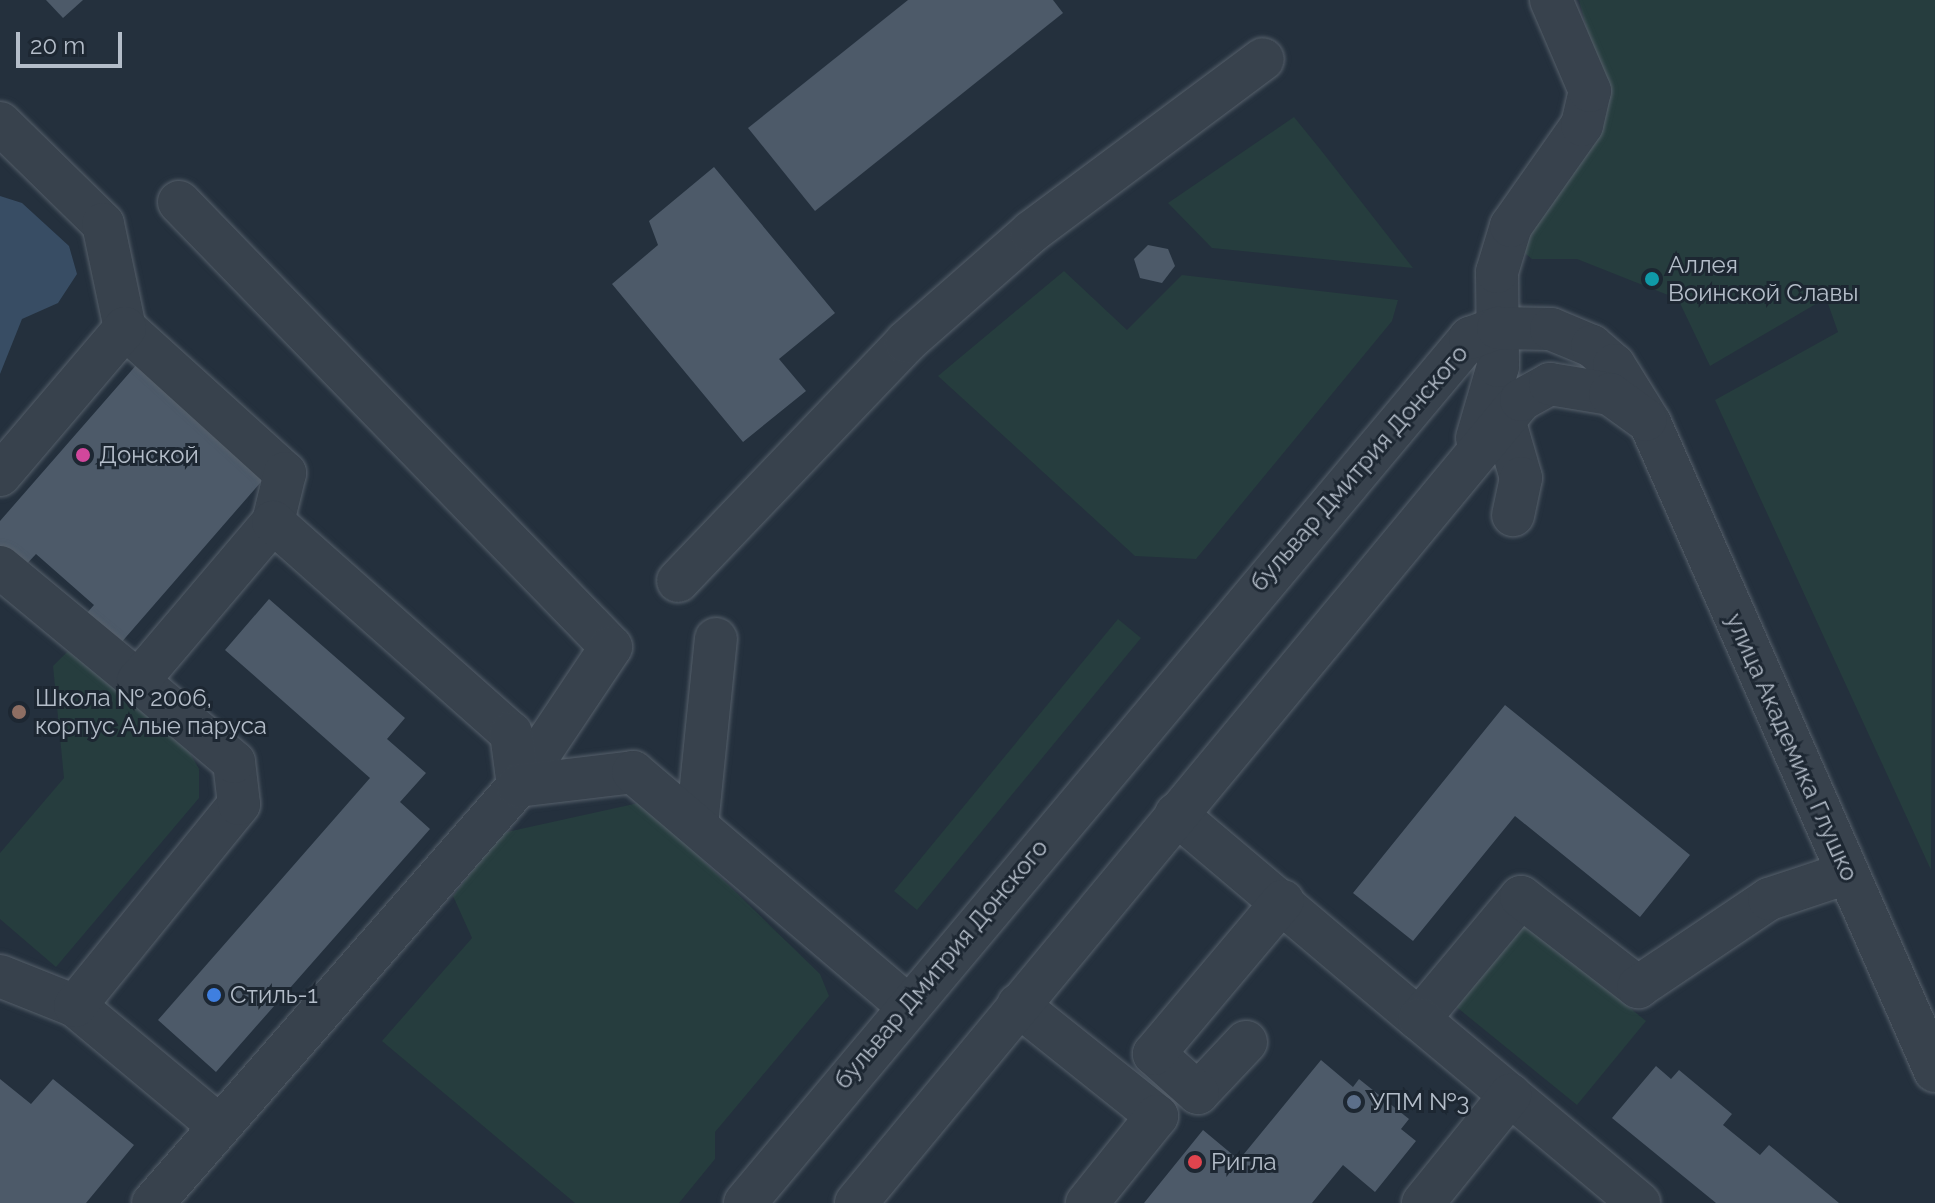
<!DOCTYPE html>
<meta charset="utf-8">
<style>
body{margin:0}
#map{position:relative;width:1935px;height:1203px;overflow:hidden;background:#24303d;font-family:Raleway,sans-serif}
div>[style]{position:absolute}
.green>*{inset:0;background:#263d3e}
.water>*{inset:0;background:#384d64}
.building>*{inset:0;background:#4d5a69}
.roads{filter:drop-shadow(0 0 2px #56606b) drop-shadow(0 0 2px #56606b)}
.minor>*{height:42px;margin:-21px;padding:0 21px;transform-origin:21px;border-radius:21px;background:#38424d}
.dots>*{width:22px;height:22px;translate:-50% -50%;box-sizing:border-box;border:4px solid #1d2732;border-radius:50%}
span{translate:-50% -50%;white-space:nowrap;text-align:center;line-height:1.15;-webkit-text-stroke:6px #1d2732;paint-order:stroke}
.poi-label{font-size:24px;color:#b4bdc9}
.left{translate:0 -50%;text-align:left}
.street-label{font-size:24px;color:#b4bdc9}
.scale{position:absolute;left:16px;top:32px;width:106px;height:36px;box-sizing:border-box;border:4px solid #b4bdc9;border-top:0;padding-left:10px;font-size:24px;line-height:28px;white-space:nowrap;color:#b4bdc9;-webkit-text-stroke:6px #1d2732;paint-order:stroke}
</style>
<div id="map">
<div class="green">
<div style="clip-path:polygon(1579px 0,1935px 0,1931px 870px,1715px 400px,1838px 332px,1826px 298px,1710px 366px,1678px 299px,1577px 259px,1532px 259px,1519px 248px,1604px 92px)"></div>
<div style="clip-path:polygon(1294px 117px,1320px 149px,1413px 268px,1212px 248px,1168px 203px)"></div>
<div style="clip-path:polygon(1064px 271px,1127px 330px,1182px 275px,1398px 300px,1392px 321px,1196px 559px,1135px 556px,938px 376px)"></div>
<div style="clip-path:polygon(1118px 619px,1141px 638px,917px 910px,894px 891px)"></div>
<div style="clip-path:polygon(68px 651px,186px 746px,199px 769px,199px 798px,56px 967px,0 919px,0 853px,64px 778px,53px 666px)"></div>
<div style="clip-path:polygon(643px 802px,820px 974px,829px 996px,715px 1132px,715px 1159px,679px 1203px,575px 1203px,382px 1041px,472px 938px,453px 896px,502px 833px)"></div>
<div style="clip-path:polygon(1524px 922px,1646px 1021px,1577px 1105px,1454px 1005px)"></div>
</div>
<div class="water">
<div style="clip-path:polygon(0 196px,22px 203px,69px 246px,77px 274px,58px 303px,22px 319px,0 374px)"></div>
</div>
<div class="building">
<div style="clip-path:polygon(46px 0,83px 0,63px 18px)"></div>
<div style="clip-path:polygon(908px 0,1053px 0,1063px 13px,815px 211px,748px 128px)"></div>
<div style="clip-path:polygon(714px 167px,835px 313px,779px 359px,806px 391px,743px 442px,612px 284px,658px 245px,649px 221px)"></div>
<div style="clip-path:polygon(1148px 245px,1168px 249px,1175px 266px,1162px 283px,1140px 278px,1134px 259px)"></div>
<div style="clip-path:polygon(138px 363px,267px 475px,113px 652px,79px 622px,94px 605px,36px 554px,22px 569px,0 550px,0 521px)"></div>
<div style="clip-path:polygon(269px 599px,405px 718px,387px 739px,426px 773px,400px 802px,430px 829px,216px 1072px,158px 1020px,370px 778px,225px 650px)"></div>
<div style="clip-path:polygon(1505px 705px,1690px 855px,1640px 917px,1515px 816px,1413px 941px,1353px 893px)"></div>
<div style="clip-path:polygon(1321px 1060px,1353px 1087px,1359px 1079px,1409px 1119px,1401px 1129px,1416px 1141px,1375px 1192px,1343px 1165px,1312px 1203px,1144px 1203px,1203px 1130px,1239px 1160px)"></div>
<div style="clip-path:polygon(1656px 1066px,1671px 1079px,1679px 1070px,1732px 1114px,1723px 1125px,1760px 1155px,1769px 1145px,1839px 1203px,1716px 1203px,1612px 1118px)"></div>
<div style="clip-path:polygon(0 1079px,31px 1104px,53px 1079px,134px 1145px,86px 1203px,0 1203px)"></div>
</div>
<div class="roads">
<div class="minor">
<div style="left:0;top:123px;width:144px;rotate:44.4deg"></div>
<div style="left:103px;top:224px;width:106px;rotate:78.1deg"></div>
<div style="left:125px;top:328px;width:216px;rotate:42.2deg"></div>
<div style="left:285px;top:473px;width:50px;rotate:103.8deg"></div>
<div style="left:179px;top:202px;width:620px;rotate:45.85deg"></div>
<div style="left:611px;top:647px;width:167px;rotate:123.8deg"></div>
<div style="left:1504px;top:419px;width:61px;rotate:73.9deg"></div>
<div style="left:1521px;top:478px;width:38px;rotate:102deg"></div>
<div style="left:1477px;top:438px;width:75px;rotate:-73.7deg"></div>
<div style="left:1498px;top:366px;width:94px;rotate:-90.6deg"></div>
<div style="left:1497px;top:272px;width:48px;rotate:-73.1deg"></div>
<div style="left:1511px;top:226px;width:123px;rotate:-54.9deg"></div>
<div style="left:1582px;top:125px;width:35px;rotate:-77deg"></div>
<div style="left:1590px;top:91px;width:99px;rotate:-113.2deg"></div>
<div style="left:0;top:475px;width:193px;rotate:-49.6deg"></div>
<div style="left:0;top:567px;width:179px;rotate:39.6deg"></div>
<div style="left:678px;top:581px;width:330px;rotate:-46.3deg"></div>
<div style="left:906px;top:342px;width:167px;rotate:-41.3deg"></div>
<div style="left:1031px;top:232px;width:289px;rotate:-36.7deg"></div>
<div style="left:1176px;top:814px;width:318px;rotate:40.2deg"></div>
<div style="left:1419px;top:1019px;width:159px;rotate:-50.1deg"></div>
<div style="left:1521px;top:897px;width:148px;rotate:37.6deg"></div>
<div style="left:1638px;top:987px;width:158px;rotate:-33.9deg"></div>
<div style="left:1769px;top:899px;width:82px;rotate:-18.4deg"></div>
<div style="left:697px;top:825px;width:187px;rotate:-84.2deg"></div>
<div style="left:0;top:976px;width:81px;rotate:21.8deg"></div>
<div style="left:1018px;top:1005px;width:178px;rotate:38.6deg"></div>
<div style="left:1157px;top:1116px;width:112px;rotate:128.8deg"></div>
<div style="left:1419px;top:1019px;width:287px;rotate:39.9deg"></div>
<div style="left:1246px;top:1042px;width:70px;rotate:133.3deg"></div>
<div style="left:1198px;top:1093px;width:59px;rotate:-138.4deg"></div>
<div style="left:1154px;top:1054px;width:200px;rotate:-49.9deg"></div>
<div style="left:218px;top:1125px;width:186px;rotate:-140.2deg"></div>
<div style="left:75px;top:1006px;width:260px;rotate:-50.9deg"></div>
<div style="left:239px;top:804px;width:42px;rotate:-96.8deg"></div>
<div style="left:234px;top:762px;width:126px;rotate:-139.8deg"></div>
<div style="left:138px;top:681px;width:209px;rotate:-49.7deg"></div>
<div style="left:273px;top:522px;width:318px;rotate:41.6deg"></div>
<div style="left:511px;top:733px;width:53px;rotate:82.5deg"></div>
<div style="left:153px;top:1203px;width:554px;rotate:-48.8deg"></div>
<div style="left:518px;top:786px;width:116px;rotate:-6.9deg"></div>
<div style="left:633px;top:772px;width:358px;rotate:40.4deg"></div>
<div style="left:745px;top:1203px;width:1129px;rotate:-50.03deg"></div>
<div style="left:1470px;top:338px;width:30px;rotate:-20deg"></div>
<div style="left:1498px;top:328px;width:53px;rotate:1.1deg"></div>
<div style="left:1551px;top:329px;width:44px;rotate:22.5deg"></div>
<div style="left:1592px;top:346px;width:29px;rotate:41deg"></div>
<div style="left:1614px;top:365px;width:68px;rotate:58.2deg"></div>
<div style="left:1650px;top:423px;width:708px;rotate:66.26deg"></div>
<div style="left:856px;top:1203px;width:1043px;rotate:-50.37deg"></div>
<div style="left:1521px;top:400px;width:33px;rotate:-29deg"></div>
<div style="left:1550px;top:384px;width:61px;rotate:9.5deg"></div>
<div style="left:1610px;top:394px;width:44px;rotate:35.8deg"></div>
<div style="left:1423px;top:1203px;width:139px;rotate:-51.1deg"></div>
</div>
</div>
<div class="dots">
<div style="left:1652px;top:279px;background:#0f9aa8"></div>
<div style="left:83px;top:455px;background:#d1479c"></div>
<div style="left:19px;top:712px;background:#8d6e63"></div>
<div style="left:214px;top:995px;background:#3f7fe0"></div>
<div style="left:1354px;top:1102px;background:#5c6f8a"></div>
<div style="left:1195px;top:1162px;background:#e0444e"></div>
</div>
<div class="poi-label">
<span class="left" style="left:1668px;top:279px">Аллея<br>Воинской Славы</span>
<span class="left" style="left:99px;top:455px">Донской</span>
<span class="left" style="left:35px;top:712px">Школа № 2006,<br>корпус Алые паруса</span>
<span class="left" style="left:230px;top:995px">Стиль-1</span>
<span class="left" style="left:1370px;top:1102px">УПМ №3</span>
<span class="left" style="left:1211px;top:1162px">Ригла</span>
</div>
<div class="street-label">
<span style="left:1359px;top:468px;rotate:-49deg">бульвар Дмитрия Донского</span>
<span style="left:1792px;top:747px;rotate:66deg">улица Академика Глушко</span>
<span style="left:941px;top:964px;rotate:-50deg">бульвар Дмитрия Донского</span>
</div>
<div class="scale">20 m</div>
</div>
